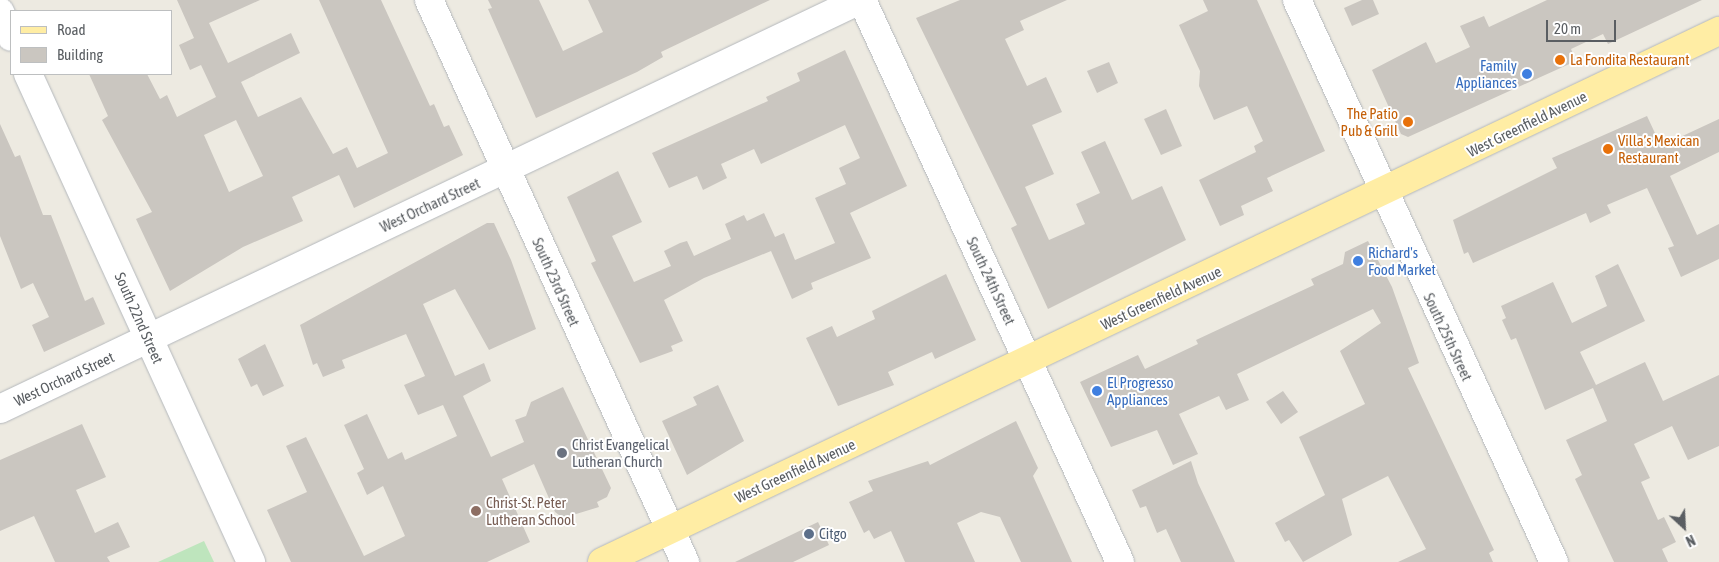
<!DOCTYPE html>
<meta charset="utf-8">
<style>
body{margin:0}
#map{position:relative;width:1719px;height:562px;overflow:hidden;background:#edeae1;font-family:"Asap Condensed",sans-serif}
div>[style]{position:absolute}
.green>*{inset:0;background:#bee5bd}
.building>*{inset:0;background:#cac6c0}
.roads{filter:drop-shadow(0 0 1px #b4b8bc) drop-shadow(0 0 1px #b4b8bc)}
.minor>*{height:28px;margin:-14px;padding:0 14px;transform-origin:14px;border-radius:14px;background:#fff}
.major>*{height:28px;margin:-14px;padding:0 14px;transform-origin:14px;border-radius:14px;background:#ffeda4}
.dots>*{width:14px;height:14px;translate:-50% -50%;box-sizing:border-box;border:2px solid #fff;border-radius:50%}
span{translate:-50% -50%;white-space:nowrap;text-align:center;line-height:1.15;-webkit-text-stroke:4px #fff;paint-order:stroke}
.food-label{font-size:15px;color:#c56008}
.left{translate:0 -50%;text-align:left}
.right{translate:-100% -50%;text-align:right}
.shop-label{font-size:15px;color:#366cbe}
.street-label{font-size:15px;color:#5a5e62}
.worship-label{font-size:15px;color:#5b616d}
.education-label{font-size:15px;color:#785e54}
.service-label{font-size:15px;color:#4e5e75}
.legend{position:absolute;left:10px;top:10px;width:162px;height:65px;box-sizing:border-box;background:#fff;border:1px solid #bdbfc0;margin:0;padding:6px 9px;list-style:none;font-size:15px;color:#5a5e62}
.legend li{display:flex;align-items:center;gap:10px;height:25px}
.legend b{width:25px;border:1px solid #bdbfc0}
.north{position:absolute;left:1659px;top:502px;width:50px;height:50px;-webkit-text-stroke:4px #fff;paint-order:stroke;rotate:155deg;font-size:14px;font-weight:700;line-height:20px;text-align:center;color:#5a5e62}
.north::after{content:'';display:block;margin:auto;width:18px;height:22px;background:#5a5e62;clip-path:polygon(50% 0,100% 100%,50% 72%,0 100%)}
.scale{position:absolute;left:1546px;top:20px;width:70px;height:22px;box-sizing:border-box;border:2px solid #5a5e62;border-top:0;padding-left:6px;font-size:15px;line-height:18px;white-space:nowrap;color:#5a5e62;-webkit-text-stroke:4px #fff;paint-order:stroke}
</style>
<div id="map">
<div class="green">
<div style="clip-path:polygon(204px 541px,214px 562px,158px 562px)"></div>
</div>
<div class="building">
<div style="clip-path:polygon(evenodd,177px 0,260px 0,209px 23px,228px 63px,291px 33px,300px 53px,241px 82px,258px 117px,301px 97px,333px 154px,347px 147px,357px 168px,388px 153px,319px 0,381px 0,430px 106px,434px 104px,444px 127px,449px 125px,463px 155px,354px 208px,339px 175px,292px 197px,303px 221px,243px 247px,170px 291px,136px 219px,152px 212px,102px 120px,108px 116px,89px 74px,147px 74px,160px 99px,167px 95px,177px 117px,216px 97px,201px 65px,190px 70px,179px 45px,194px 38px,177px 0,236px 120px,263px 176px,229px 192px,204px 135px,236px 120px)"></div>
<div style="clip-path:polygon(488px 0,539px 0,563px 51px,603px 32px,588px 0,770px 0,661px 52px,663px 57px,637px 72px,536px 118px,488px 9px,492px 8px)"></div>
<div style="clip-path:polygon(960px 0,1067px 0,1020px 21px,1024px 30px,1005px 39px,1027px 86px,1046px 77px,1062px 112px,1032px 125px,1054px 174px,1025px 187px,1049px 240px,1085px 224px,1076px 204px,1100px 193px,1081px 152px,1105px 141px,1132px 200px,1162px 186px,1186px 240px,1048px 309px,1011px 228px,1017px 225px,916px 18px)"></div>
<div style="clip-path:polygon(1203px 0,1257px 0,1325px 151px,1267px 178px,1273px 191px,1241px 206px,1244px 215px,1220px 226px,1199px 180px,1256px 152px,1254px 146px,1263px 141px,1247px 106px,1214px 120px,1199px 86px,1200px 71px,1179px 25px,1208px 11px)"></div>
<div style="clip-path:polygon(1362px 0,1373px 0,1379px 14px,1352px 26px,1344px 8px)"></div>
<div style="clip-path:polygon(1547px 0,1702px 0,1608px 44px,1603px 34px,1571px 49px,1576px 61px,1408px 137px,1401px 134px,1372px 70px,1426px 42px,1436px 63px,1470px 47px,1460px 26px,1484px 16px,1489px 27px)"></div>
<div style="clip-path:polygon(845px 50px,907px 186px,850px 213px,871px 258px,811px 283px,813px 289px,792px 299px,771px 251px,704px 278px,664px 300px,683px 341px,671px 346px,673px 351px,640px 363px,591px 263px,596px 261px,567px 197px,618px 171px,642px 222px,612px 236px,634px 282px,671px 266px,664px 251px,680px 243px,687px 241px,694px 256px,731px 239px,725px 224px,744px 215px,747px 221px,764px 213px,775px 237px,784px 233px,795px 260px,835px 243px,815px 198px,846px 184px,839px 168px,860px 158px,845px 125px,761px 164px,754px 149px,721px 164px,727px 178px,703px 190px,697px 176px,669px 188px,652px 153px,768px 101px,766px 97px,800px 81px,797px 73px)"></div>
<div style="clip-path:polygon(1109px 62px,1118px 83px,1097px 93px,1087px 71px)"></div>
<div style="clip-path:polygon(1166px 109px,1182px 146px,1161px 155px,1144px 119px)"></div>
<div style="clip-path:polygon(1647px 116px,1661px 146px,1719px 119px,1719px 152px,1670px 176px,1697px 235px,1719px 224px,1719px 259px,1681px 277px,1668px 248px,1674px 246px,1647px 188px,1607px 205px,1611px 213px,1590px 223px,1586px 213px,1473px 263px,1468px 252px,1464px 254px,1453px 220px,1557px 168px,1552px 158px)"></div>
<div style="clip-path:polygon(0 124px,15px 157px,20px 155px,43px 215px,51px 215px,85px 301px,93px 297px,105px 324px,44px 352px,32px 325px,49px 317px,33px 283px,21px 289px,0 236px)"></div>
<div style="clip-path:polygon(487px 223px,494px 223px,511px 260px,536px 329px,489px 350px,455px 289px,423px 304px,455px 376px,484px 363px,491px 381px,463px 396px,491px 457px,524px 442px,515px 420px,526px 416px,531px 402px,563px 387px,611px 488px,607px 497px,597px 502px,599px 507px,563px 518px,555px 512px,534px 464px,502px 479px,530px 542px,487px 562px,291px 562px,267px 510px,307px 492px,286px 446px,306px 437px,364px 556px,405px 536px,383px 486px,367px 495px,357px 473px,364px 469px,344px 425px,367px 414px,388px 459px,402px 452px,405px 460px,457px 436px,443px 405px,418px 415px,404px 385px,425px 376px,406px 334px,342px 360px,345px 368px,323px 377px,317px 363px,313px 365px,300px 325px)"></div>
<div style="clip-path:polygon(1368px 241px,1392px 287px,1419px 363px,1408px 368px,1494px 550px,1489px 553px,1493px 562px,1398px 562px,1426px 549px,1388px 476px,1342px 499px,1352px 535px,1303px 562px,1289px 540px,1285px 542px,1275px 523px,1325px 495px,1299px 437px,1365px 404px,1340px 351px,1381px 323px,1373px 309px,1237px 374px,1249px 400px,1226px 410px,1219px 396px,1179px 414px,1198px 454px,1173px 465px,1157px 430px,1111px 447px,1080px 382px,1138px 355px,1145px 369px,1198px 344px,1196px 340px,1314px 285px,1311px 279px,1343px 264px,1345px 252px)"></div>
<div style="clip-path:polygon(1618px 264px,1645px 321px,1580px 352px,1596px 385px,1645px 362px,1663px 401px,1719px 375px,1719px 446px,1688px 460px,1672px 426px,1634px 444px,1650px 478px,1641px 482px,1658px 520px,1664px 517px,1676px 542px,1662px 549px,1668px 562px,1614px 562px,1575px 479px,1582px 475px,1566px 440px,1607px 421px,1593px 388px,1545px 410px,1516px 338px,1511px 340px,1502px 320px,1506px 318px,1501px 306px,1553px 282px,1572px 323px,1607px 306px,1595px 276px)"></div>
<div style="clip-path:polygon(946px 274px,976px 340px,935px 359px,932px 352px,888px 372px,894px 385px,838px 406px,806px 338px,832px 326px,837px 337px,875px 319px,872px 311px)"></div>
<div style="clip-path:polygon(265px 344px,284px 386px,263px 396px,257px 384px,251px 387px,238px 359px)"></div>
<div style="clip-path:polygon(718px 385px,744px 441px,687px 475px,662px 421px,697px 405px,693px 397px)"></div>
<div style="clip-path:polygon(1283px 391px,1298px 412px,1281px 424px,1266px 402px)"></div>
<div style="clip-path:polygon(1016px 421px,1038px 468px,1033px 476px,1072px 562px,1021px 562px,1000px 517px,981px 512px,957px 523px,975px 562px,905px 562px,891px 531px,874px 539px,869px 530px,864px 533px,849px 502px,873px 491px,868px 481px,928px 461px,930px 465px)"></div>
<div style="clip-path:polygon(82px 424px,106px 477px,76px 490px,95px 533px,118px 522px,130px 547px,107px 557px,110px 562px,55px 562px,34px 516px,0 531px,0 460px)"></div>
<div style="clip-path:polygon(1191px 461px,1198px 483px,1235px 562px,1181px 562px,1166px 529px,1157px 533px,1146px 506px,1140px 508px,1132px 490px)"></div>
<div style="clip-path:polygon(818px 522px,829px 545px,793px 562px,735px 562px)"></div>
</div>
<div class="roads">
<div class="minor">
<div style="left:429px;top:0;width:618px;rotate:65.51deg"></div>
<div style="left:862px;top:0;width:618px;rotate:65.34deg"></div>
<div style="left:1297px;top:0;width:618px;rotate:65.43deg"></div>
<div style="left:0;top:12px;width:27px;rotate:66deg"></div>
<div style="left:28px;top:74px;width:537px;rotate:65.44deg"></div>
<div style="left:0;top:409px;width:952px;rotate:-25.43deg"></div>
</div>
<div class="major">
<div style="left:602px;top:562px;width:1237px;rotate:-25.43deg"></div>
</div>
</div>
<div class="dots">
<div style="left:1560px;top:60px;background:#e8710a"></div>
<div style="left:1527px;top:74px;background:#3f7fe0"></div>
<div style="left:1408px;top:122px;background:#e8710a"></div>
<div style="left:1608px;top:149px;background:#e8710a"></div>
<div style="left:1358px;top:261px;background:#3f7fe0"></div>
<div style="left:1097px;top:391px;background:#3f7fe0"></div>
<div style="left:562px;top:453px;background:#6b7280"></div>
<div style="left:476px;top:511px;background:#8d6e63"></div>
<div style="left:809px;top:534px;background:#5c6f8a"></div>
</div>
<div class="food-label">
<span class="left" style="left:1570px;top:60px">La Fondita Restaurant</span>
<span class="right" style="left:1398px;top:122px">The Patio<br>Pub &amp; Grill</span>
<span class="left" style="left:1618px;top:149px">Villa’s Mexican<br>Restaurant</span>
</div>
<div class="shop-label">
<span class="right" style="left:1517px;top:74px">Family<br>Appliances</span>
<span class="left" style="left:1368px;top:261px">Richard's<br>Food Market</span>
<span class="left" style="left:1107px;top:391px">El Progresso<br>Appliances</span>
</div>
<div class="street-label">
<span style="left:1527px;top:124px;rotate:-26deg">West Greenfield Avenue</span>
<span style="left:430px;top:205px;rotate:-25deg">West Orchard Street</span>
<span style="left:991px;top:281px;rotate:65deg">South 24th Street</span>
<span style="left:556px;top:282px;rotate:66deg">South 23rd Street</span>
<span style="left:1161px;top:298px;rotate:-25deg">West Greenfield Avenue</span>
<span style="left:139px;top:318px;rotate:66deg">South 22nd Street</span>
<span style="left:1448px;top:337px;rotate:65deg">South 25th Street</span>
<span style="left:64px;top:379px;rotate:-25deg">West Orchard Street</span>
<span style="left:795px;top:471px;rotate:-25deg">West Greenfield Avenue</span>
</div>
<div class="worship-label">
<span class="left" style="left:572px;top:453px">Christ Evangelical<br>Lutheran Church</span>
</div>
<div class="education-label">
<span class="left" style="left:486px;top:511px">Christ-St. Peter<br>Lutheran School</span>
</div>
<div class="service-label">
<span class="left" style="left:819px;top:534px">Citgo</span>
</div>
<ul class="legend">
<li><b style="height:6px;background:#ffeda4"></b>Road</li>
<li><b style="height:14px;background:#cac6c0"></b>Building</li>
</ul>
<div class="north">N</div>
<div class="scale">20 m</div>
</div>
